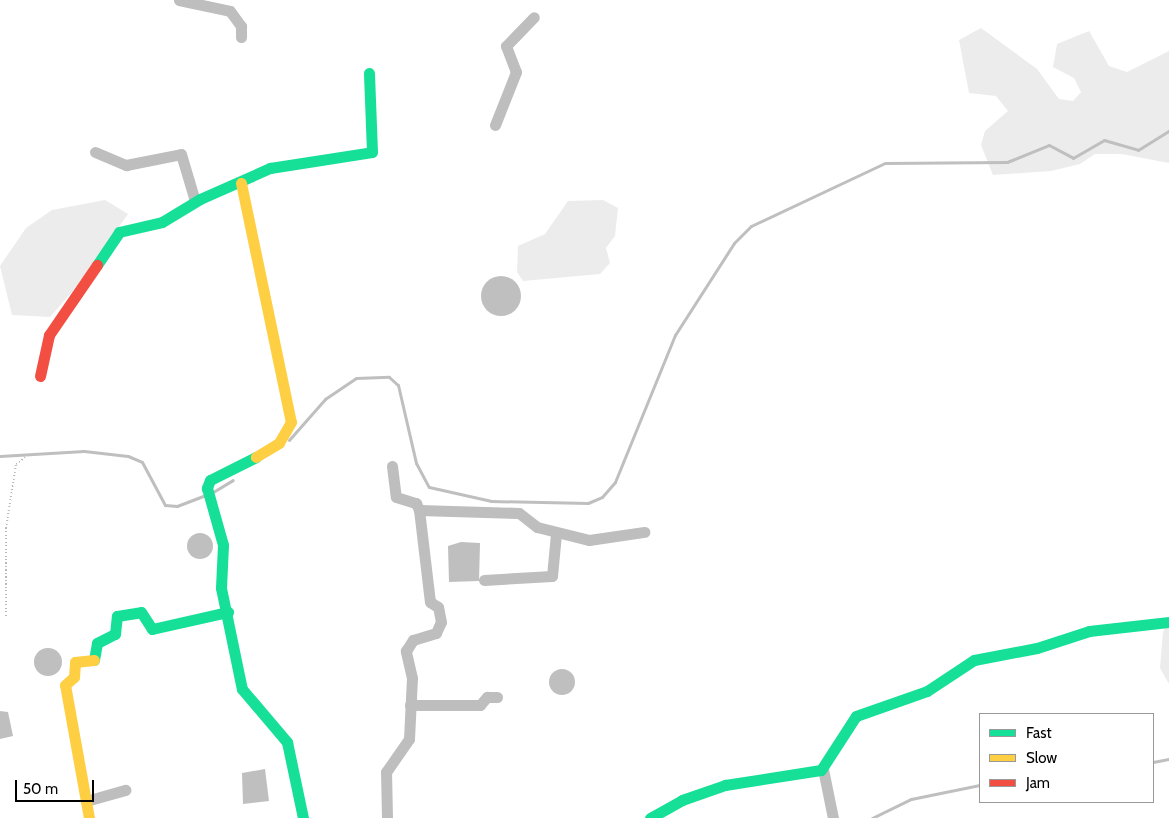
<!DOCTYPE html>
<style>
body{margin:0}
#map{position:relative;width:1169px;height:818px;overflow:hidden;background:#fff;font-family:Cabin,sans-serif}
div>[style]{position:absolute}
.green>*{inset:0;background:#ececec}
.water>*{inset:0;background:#bfbfbf}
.round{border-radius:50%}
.stream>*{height:3px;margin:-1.5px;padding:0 1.5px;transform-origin:1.5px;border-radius:1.5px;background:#bfbfbf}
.path>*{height:2px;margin-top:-1px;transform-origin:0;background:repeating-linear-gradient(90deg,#b9b9b9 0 1px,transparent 0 3.5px)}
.street>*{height:11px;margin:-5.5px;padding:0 5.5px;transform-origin:5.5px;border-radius:5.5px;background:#bebebe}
.fast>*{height:11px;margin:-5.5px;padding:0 5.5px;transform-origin:5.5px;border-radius:5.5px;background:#16e098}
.slow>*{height:11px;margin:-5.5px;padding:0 5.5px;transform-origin:5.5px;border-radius:5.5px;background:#ffcf43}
.jam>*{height:11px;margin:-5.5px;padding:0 5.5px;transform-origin:5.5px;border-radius:5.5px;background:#f24e42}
span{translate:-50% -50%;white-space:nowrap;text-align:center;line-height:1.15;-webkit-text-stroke:4.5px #fff;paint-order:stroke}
.legend{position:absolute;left:979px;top:713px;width:175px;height:90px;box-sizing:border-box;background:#fff;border:1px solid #999;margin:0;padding:6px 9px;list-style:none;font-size:15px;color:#000}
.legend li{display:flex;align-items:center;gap:10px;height:25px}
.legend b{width:25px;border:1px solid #999}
.scale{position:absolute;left:15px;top:780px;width:79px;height:22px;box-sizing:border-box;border:2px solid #000;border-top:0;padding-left:6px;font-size:15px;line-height:18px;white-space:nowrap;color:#000;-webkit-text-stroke:4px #fff;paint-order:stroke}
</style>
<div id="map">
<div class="green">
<div style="clip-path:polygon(981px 28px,1037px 69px,1059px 99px,1073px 101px,1081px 92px,1074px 78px,1053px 67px,1057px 44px,1089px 31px,1109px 66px,1127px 72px,1169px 51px,1169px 163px,1122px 154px,1095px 154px,1080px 164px,1051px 171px,993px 175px,981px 145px,985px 131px,1008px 111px,996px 96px,969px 93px,959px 40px)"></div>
<div style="clip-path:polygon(105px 200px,128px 214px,72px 292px,50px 317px,12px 315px,0 266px,26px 228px,52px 210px)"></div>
<div style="clip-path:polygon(603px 200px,618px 208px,615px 236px,606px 248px,610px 263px,600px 274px,523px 281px,517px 272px,518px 246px,545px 234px,568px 201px)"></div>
<div style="clip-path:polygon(1169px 619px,1169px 684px,1160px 668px,1163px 632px)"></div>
</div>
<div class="water">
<div class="round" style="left:481px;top:276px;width:40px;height:40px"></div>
<div class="round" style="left:187px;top:533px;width:26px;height:26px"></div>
<div style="clip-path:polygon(461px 542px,480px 543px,479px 581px,449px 582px,448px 546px)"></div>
<div class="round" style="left:34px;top:648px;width:28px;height:28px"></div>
<div class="round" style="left:549px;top:669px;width:26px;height:26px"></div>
<div style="clip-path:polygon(0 711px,8px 712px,13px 736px,0 739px)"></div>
<div style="clip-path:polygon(265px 769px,269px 801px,243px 804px,242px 773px)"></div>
</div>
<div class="stream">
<div style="left:289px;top:440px;width:55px;rotate:-48.7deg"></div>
<div style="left:325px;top:399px;width:37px;rotate:-34deg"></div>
<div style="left:356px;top:378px;width:33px;rotate:-2deg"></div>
<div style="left:389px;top:377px;width:12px;rotate:42deg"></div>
<div style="left:398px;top:385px;width:80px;rotate:77deg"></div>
<div style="left:416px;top:463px;width:27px;rotate:62deg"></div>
<div style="left:429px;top:487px;width:64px;rotate:12.7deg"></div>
<div style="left:491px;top:501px;width:97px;rotate:1.2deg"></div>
<div style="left:588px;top:503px;width:15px;rotate:-23deg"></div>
<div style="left:602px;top:497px;width:20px;rotate:-49deg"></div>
<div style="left:615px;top:482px;width:159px;rotate:-67.8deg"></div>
<div style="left:675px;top:335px;width:109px;rotate:-57.3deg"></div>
<div style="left:734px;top:243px;width:24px;rotate:-45deg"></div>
<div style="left:751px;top:226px;width:148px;rotate:-25.2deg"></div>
<div style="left:885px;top:163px;width:122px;rotate:-0.5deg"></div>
<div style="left:1007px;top:162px;width:45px;rotate:-22deg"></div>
<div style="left:1049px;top:145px;width:27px;rotate:28deg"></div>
<div style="left:1073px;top:158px;width:36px;rotate:-30deg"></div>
<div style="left:1104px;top:140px;width:35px;rotate:16deg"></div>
<div style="left:1138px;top:150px;width:36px;rotate:-32deg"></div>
<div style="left:0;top:456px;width:84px;rotate:-3.4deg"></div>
<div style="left:84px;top:451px;width:44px;rotate:6.5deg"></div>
<div style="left:128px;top:456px;width:15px;rotate:23deg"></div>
<div style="left:142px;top:462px;width:49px;rotate:61.9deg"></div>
<div style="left:165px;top:505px;width:12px;rotate:5deg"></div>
<div style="left:177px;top:506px;width:30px;rotate:-21deg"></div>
<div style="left:213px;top:492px;width:23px;rotate:-31deg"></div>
<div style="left:1153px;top:762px;width:16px;rotate:-11deg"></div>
<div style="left:872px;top:818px;width:43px;rotate:-26deg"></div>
<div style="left:911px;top:799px;width:70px;rotate:-11.5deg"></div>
</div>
<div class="path">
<div style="left:6px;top:616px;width:88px;rotate:-90deg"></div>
<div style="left:6px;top:528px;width:65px;rotate:-81.1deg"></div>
<div style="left:16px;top:464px;width:14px;rotate:-36deg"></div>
</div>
<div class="street">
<div style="left:179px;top:0;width:52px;rotate:12.2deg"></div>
<div style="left:230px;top:11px;width:19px;rotate:54deg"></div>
<div style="left:241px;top:26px;width:11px;rotate:90deg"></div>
<div style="left:495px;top:125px;width:57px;rotate:-68.4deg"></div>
<div style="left:516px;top:72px;width:28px;rotate:-111deg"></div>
<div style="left:506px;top:46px;width:40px;rotate:-46deg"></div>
<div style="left:95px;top:152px;width:34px;rotate:23deg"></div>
<div style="left:126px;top:165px;width:56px;rotate:-11.3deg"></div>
<div style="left:181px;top:154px;width:49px;rotate:73.4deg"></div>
<div style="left:392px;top:466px;width:31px;rotate:83deg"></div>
<div style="left:396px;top:497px;width:21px;rotate:17deg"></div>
<div style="left:416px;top:503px;width:8px;rotate:67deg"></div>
<div style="left:419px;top:510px;width:100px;rotate:1.7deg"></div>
<div style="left:519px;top:513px;width:23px;rotate:38deg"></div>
<div style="left:537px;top:527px;width:54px;rotate:14deg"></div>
<div style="left:589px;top:540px;width:56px;rotate:-8.3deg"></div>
<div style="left:484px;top:580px;width:68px;rotate:-3.4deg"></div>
<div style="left:552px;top:576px;width:42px;rotate:-84.6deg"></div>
<div style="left:410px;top:705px;width:70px"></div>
<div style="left:480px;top:705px;width:11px;rotate:-49deg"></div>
<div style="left:487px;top:697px;width:10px"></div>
<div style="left:823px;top:769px;width:50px;rotate:78.5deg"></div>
<div style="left:86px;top:801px;width:41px;rotate:-15.8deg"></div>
<div style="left:387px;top:818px;width:46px;rotate:-91.2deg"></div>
<div style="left:386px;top:772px;width:40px;rotate:-55.1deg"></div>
<div style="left:409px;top:739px;width:61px;rotate:-87.2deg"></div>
<div style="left:412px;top:678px;width:28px;rotate:-103deg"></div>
<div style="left:406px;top:651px;width:13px;rotate:-58deg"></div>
<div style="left:413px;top:640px;width:24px;rotate:-17deg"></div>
<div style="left:436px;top:633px;width:12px;rotate:-66deg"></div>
<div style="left:441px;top:622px;width:15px;rotate:-101deg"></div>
<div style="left:438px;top:607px;width:9px;rotate:-148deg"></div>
<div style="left:430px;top:602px;width:93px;rotate:-96.8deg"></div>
</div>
<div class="fast">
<div style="left:97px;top:265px;width:40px;rotate:-56deg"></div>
<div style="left:119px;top:232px;width:44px;rotate:-13.1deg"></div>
<div style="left:162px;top:222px;width:44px;rotate:-31.2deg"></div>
<div style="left:200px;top:199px;width:77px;rotate:-23.9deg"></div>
<div style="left:270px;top:168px;width:103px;rotate:-8.9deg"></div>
<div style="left:372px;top:152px;width:79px;rotate:-92.2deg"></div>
<div style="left:256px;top:457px;width:51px;rotate:153.4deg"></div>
<div style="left:210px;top:480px;width:9px;rotate:111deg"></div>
<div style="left:207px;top:488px;width:59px;rotate:74.3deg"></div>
<div style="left:223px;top:545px;width:43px;rotate:92.7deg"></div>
<div style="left:221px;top:588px;width:103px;rotate:78.3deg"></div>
<div style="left:242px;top:689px;width:70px;rotate:49.7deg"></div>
<div style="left:287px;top:742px;width:78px;rotate:78.1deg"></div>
<div style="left:94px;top:660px;width:17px;rotate:-80deg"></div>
<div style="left:97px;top:643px;width:20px;rotate:-27deg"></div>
<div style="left:115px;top:634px;width:18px;rotate:-84deg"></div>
<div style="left:117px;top:616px;width:24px;rotate:-9deg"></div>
<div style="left:141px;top:612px;width:20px;rotate:57deg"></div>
<div style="left:152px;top:629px;width:78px;rotate:-12.6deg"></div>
<div style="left:650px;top:818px;width:37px;rotate:-29deg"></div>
<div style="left:682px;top:800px;width:46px;rotate:-19.2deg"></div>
<div style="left:725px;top:785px;width:97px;rotate:-8.9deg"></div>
<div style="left:821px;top:770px;width:64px;rotate:-57.1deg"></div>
<div style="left:856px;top:716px;width:75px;rotate:-19.4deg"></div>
<div style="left:927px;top:691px;width:56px;rotate:-33.4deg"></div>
<div style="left:974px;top:660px;width:64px;rotate:-10.8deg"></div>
<div style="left:1037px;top:648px;width:55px;rotate:-18.1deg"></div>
<div style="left:1089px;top:631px;width:81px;rotate:-6.4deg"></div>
</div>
<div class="slow">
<div style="left:241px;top:183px;width:244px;rotate:78.2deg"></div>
<div style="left:291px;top:422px;width:24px;rotate:120deg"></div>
<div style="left:279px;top:443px;width:27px;rotate:149deg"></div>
<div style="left:89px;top:818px;width:135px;rotate:-100.2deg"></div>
<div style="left:65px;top:685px;width:12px;rotate:-42deg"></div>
<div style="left:74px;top:677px;width:15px;rotate:-86deg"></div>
<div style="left:75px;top:662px;width:19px;rotate:-6deg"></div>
</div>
<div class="jam">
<div style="left:40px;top:376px;width:42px;rotate:-77.6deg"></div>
<div style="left:49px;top:335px;width:85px;rotate:-55.6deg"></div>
</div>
<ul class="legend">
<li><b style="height:6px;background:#16e098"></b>Fast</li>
<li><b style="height:6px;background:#ffcf43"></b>Slow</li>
<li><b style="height:6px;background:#f24e42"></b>Jam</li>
</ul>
<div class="scale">50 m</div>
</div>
